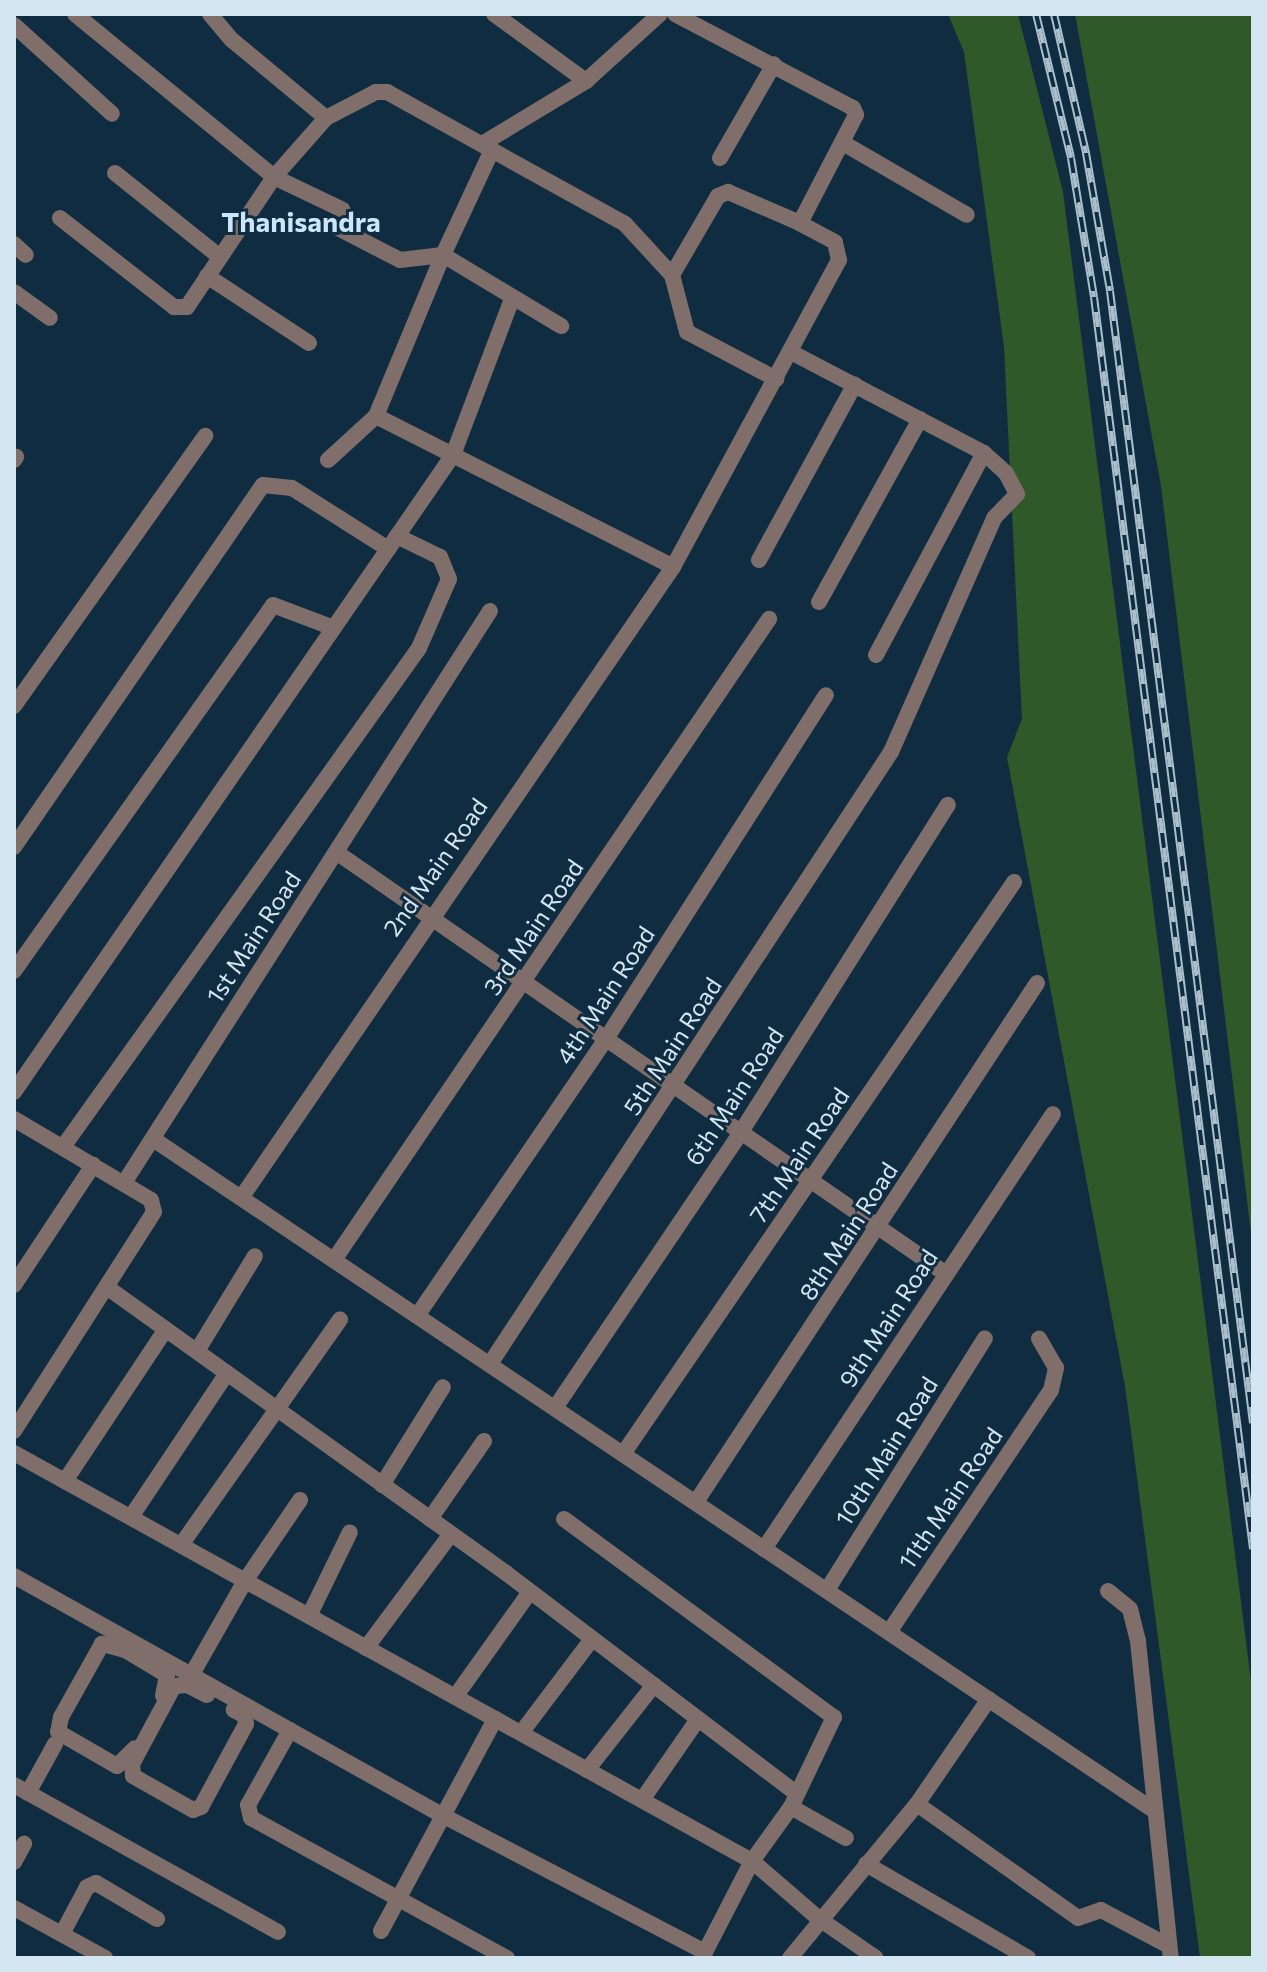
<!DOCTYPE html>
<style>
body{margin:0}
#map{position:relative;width:1267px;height:1972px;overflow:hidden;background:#102c40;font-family:Commissioner,sans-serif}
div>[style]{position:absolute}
.green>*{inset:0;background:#305929}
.street>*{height:16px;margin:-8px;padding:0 8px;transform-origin:8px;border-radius:8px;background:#7f6e69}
.rail>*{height:8px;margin-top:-4px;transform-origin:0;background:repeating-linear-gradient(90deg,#102c40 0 15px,#aabecc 0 30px);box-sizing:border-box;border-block:2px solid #aabecc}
span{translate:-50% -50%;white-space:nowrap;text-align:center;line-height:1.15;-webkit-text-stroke:6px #102c40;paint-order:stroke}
.street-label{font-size:24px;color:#d5e6f3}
.quarter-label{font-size:28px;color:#cbe5fa;font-weight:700}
.frame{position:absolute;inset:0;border:16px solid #d5e6f3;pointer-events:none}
</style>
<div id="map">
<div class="green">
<div style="clip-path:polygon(948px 14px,1018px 14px,1063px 192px,1253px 1697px,1253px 1958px,1200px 1958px,1125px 1386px,1007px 757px,1022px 719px,1004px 347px,964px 52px)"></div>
<div style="clip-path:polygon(1075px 14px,1253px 14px,1253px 1250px,1161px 486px)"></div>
</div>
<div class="street">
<div style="left:75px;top:14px;width:257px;rotate:39.3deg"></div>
<div style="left:274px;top:177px;width:76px;rotate:25.6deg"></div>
<div style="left:210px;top:14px;width:34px;rotate:50deg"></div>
<div style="left:232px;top:40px;width:122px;rotate:39.7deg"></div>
<div style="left:326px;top:118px;width:56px;rotate:-27.5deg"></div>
<div style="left:376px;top:92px;width:11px"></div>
<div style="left:387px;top:92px;width:272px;rotate:29deg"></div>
<div style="left:625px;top:224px;width:69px;rotate:47.3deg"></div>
<div style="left:672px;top:275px;width:59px;rotate:75.3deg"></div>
<div style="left:687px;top:332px;width:101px;rotate:27.8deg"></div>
<div style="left:494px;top:14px;width:114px;rotate:36.1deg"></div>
<div style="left:14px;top:25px;width:132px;rotate:42.2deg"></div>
<div style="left:843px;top:143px;width:143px;rotate:30.1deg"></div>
<div style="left:482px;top:144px;width:122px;rotate:-31.2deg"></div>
<div style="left:586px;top:81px;width:100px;rotate:-42.2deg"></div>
<div style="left:492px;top:150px;width:116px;rotate:115deg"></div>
<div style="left:443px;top:255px;width:138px;rotate:31deg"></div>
<div style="left:720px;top:158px;width:108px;rotate:-60.1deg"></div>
<div style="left:115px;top:173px;width:134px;rotate:38.7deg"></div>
<div style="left:60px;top:218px;width:145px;rotate:38deg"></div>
<div style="left:174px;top:307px;width:13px"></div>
<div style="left:187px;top:307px;width:156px;rotate:-56.2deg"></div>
<div style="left:274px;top:177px;width:79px;rotate:-48.6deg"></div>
<div style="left:334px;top:226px;width:74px;rotate:27.3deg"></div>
<div style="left:400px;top:260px;width:43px;rotate:-6.6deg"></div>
<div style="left:443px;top:255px;width:174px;rotate:112.6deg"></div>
<div style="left:376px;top:416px;width:333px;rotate:26.9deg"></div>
<div style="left:14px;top:244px;width:16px;rotate:43deg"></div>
<div style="left:672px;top:275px;width:91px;rotate:-59.8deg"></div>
<div style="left:718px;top:196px;width:11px;rotate:-22deg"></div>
<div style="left:728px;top:192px;width:78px;rotate:23.3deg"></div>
<div style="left:207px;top:276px;width:122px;rotate:33.3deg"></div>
<div style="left:14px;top:292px;width:44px;rotate:35.8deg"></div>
<div style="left:14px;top:460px;width:4px;rotate:-56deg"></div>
<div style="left:328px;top:460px;width:65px;rotate:-42.5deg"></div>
<div style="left:759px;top:560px;width:200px;rotate:-61.4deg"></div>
<div style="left:819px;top:602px;width:209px;rotate:-61.1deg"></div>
<div style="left:876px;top:655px;width:229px;rotate:-61.9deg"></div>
<div style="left:14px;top:706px;width:331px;rotate:-54.7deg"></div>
<div style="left:14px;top:847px;width:439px;rotate:-55.5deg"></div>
<div style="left:263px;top:485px;width:29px;rotate:6deg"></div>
<div style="left:292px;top:488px;width:114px;rotate:32.4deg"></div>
<div style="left:336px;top:852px;width:742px;rotate:34.68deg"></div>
<div style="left:14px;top:971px;width:448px;rotate:-54.7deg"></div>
<div style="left:273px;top:605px;width:65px;rotate:20.7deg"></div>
<div style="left:14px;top:1092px;width:774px;rotate:-55.43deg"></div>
<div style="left:453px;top:455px;width:167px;rotate:-69.3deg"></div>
<div style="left:14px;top:1119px;width:159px;rotate:30.6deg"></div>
<div style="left:151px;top:1200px;width:12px;rotate:76deg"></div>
<div style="left:154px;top:1212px;width:260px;rotate:122.6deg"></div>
<div style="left:153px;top:1139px;width:1203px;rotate:33.85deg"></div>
<div style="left:63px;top:1147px;width:613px;rotate:-54.49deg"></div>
<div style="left:419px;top:648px;width:75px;rotate:-66.5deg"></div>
<div style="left:449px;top:579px;width:24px;rotate:-112deg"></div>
<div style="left:440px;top:557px;width:48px;rotate:-154deg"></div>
<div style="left:124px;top:1183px;width:679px;rotate:-57.39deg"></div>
<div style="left:241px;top:1198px;width:765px;rotate:-55.6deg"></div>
<div style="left:673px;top:567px;width:349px;rotate:-61.6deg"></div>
<div style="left:839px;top:260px;width:18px;rotate:-103deg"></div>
<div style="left:835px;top:242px;width:40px;rotate:-152deg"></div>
<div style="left:800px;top:223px;width:122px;rotate:-62.6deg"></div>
<div style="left:856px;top:115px;width:8px;rotate:-113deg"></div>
<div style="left:853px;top:108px;width:201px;rotate:-152.2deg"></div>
<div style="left:334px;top:1260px;width:775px;rotate:-55.84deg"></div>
<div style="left:14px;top:1285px;width:144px;rotate:-56.6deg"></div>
<div style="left:108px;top:1288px;width:490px;rotate:35.6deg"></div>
<div style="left:506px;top:1573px;width:365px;rotate:37.2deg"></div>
<div style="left:417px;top:1316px;width:335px;rotate:-55.7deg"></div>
<div style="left:606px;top:1039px;width:408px;rotate:-57.4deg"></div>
<div style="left:197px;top:1351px;width:111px;rotate:-58.6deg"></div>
<div style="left:490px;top:1364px;width:732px;rotate:-56.77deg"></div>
<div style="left:891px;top:752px;width:256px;rotate:-66.2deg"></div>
<div style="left:994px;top:518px;width:33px;rotate:-46deg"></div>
<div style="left:1017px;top:494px;width:24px;rotate:-118deg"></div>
<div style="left:1006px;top:473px;width:30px;rotate:-138deg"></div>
<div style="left:984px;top:453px;width:218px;rotate:-152.4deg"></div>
<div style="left:555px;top:1408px;width:333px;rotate:-56deg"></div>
<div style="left:741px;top:1132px;width:387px;rotate:-57.7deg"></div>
<div style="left:14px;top:1453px;width:843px;rotate:28.94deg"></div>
<div style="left:752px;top:1861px;width:87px;rotate:40.8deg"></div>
<div style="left:818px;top:1918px;width:70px;rotate:34.6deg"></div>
<div style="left:623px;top:1454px;width:693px;rotate:-55.64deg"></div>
<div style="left:65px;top:1481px;width:182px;rotate:-56.4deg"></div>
<div style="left:382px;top:1485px;width:115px;rotate:-58.1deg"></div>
<div style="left:696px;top:1502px;width:621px;rotate:-56.69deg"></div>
<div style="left:131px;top:1517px;width:173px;rotate:-56.3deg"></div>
<div style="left:430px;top:1519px;width:95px;rotate:-55.3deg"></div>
<div style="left:564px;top:1519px;width:335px;rotate:36.3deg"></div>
<div style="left:834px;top:1717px;width:100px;rotate:115.5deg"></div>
<div style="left:791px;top:1807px;width:67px;rotate:125.8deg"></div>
<div style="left:752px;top:1861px;width:109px;rotate:117.3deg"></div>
<div style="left:181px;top:1545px;width:276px;rotate:-54.8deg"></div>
<div style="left:764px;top:1549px;width:522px;rotate:-56.4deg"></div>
<div style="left:14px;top:1576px;width:488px;rotate:29.2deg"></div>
<div style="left:440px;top:1814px;width:299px;rotate:27.5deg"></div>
<div style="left:827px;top:1590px;width:297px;rotate:-57.9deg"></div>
<div style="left:1108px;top:1591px;width:28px;rotate:39deg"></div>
<div style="left:1130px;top:1609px;width:33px;rotate:76deg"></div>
<div style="left:1138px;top:1641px;width:319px;rotate:84.1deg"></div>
<div style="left:309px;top:1616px;width:93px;rotate:-64deg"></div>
<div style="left:889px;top:1632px;width:291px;rotate:-56.2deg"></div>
<div style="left:1051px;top:1390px;width:23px;rotate:-77deg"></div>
<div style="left:1056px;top:1368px;width:34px;rotate:-120deg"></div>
<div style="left:127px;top:1646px;width:4px;rotate:117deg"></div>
<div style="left:125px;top:1650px;width:49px;rotate:30.8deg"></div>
<div style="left:167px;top:1675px;width:21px;rotate:101deg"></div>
<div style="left:366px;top:1648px;width:142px;rotate:-53.3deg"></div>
<div style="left:125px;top:1650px;width:24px;rotate:-165deg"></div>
<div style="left:102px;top:1644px;width:84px;rotate:119.3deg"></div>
<div style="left:61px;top:1717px;width:15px;rotate:101deg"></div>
<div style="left:58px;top:1732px;width:68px;rotate:30deg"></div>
<div style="left:117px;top:1766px;width:25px;rotate:-45deg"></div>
<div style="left:192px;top:1674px;width:107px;rotate:-60.3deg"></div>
<div style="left:245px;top:1581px;width:98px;rotate:-55.8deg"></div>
<div style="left:207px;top:1695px;width:22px;rotate:-153deg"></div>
<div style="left:187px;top:1685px;width:13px;rotate:176deg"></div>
<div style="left:174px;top:1686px;width:89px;rotate:118.3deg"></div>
<div style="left:132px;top:1764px;width:12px;rotate:85deg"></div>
<div style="left:133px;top:1776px;width:69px;rotate:29.5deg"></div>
<div style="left:193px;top:1810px;width:9px;rotate:-21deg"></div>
<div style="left:201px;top:1807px;width:94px;rotate:-61.5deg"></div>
<div style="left:246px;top:1724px;width:8px;rotate:-97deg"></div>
<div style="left:245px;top:1716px;width:13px;rotate:-151deg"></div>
<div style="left:234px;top:1710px;width:9px;rotate:-54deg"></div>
<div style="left:455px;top:1697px;width:129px;rotate:-54.5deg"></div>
<div style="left:290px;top:1730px;width:86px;rotate:119.2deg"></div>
<div style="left:248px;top:1805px;width:13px;rotate:77deg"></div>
<div style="left:251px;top:1818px;width:292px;rotate:28.7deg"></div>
<div style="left:521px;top:1733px;width:118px;rotate:-52.9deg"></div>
<div style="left:587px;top:1770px;width:108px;rotate:-51.8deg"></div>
<div style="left:14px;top:1785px;width:302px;rotate:29.1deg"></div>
<div style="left:28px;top:1793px;width:56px;rotate:-61.1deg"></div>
<div style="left:642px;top:1800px;width:98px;rotate:-55.3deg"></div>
<div style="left:917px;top:1804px;width:197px;rotate:35.3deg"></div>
<div style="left:1078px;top:1918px;width:24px;rotate:-19deg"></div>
<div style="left:1101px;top:1910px;width:77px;rotate:27.9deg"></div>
<div style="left:791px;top:1807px;width:63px;rotate:29.4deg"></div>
<div style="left:14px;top:1862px;width:21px;rotate:-61deg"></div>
<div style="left:866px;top:1864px;width:187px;rotate:30.1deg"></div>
<div style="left:14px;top:1908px;width:104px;rotate:28.8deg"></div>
<div style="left:381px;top:1931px;width:241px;rotate:-61.7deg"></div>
<div style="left:62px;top:1934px;width:53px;rotate:-62deg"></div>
<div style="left:87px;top:1887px;width:10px;rotate:-24deg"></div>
<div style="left:96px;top:1883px;width:71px;rotate:30.5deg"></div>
<div style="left:790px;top:1958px;width:200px;rotate:-50.5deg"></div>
<div style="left:917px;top:1804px;width:127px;rotate:-55.6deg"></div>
</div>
<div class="rail">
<div style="left:1036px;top:14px;width:148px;rotate:76.3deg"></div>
<div style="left:1071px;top:158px;width:141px;rotate:80.6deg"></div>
<div style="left:1094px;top:297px;width:1262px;rotate:82.76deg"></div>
<div style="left:1054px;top:14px;width:143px;rotate:77deg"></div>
<div style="left:1086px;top:153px;width:140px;rotate:80.1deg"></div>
<div style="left:1110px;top:291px;width:1141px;rotate:82.8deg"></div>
</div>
<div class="street-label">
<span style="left:435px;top:867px;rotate:-55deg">2nd Main Road</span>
<span style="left:533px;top:927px;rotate:-56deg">3rd Main Road</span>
<span style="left:253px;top:937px;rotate:-57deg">1st Main Road</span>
<span style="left:605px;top:995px;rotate:-57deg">4th Main Road</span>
<span style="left:672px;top:1046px;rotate:-57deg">5th Main Road</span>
<span style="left:734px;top:1096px;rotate:-57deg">6th Main Road</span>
<span style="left:799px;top:1155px;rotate:-56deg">7th Main Road</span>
<span style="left:848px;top:1231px;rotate:-57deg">8th Main Road</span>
<span style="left:888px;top:1318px;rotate:-57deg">9th Main Road</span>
<span style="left:886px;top:1451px;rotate:-58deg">10th Main Road</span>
<span style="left:950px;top:1498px;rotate:-56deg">11th Main Road</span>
</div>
<div class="quarter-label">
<span style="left:301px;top:221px">Thanisandra</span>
</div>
<div class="frame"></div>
</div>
